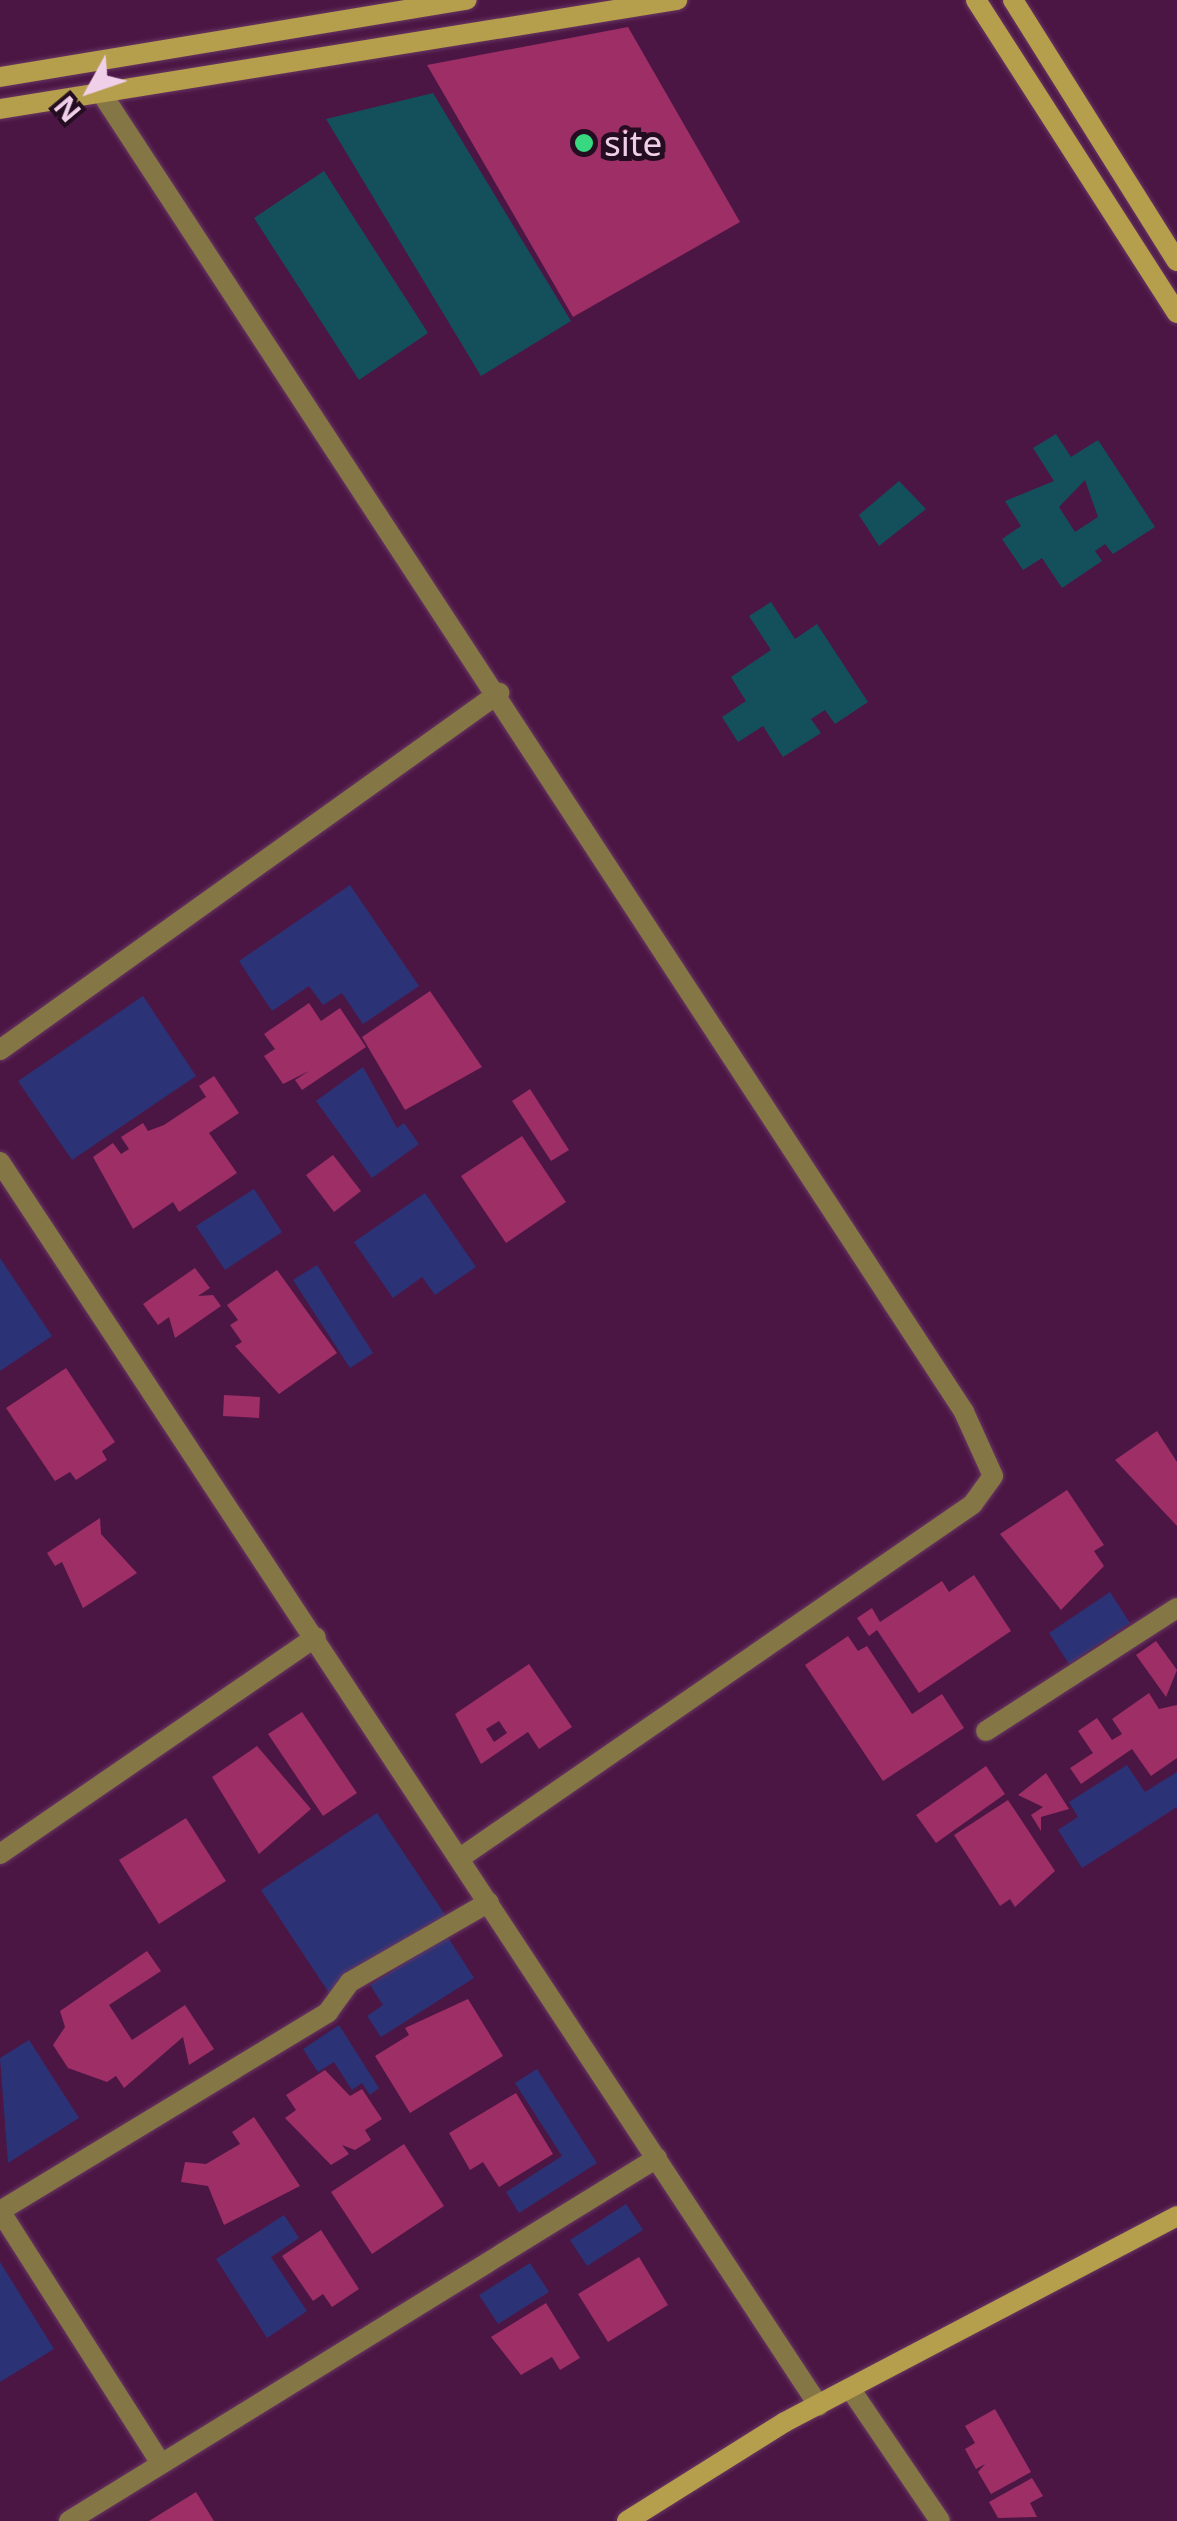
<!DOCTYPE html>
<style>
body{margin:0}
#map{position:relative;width:1177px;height:2521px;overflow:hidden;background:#4b1644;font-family:"Noto Sans",sans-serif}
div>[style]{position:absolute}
.green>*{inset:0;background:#2b3376}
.water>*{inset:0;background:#14505c}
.building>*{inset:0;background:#9d2e66}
.roads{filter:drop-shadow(0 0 2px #693762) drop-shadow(0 0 2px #693762)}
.street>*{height:20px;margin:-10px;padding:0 10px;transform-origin:10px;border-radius:10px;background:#857745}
.secondary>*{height:20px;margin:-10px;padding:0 10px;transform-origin:10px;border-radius:10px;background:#b59e4c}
.dots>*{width:28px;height:28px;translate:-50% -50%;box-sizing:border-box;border:5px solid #240d21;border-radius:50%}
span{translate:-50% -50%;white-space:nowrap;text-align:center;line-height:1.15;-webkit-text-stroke:10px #240d21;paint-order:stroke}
.poi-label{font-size:35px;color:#f0cfe8}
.left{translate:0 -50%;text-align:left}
.north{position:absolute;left:40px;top:40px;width:100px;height:100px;-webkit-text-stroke:8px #240d21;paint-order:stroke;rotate:230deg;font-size:28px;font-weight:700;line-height:40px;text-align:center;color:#f0cfe8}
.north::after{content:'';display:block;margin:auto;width:35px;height:45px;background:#f0cfe8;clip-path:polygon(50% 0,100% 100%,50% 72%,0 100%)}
</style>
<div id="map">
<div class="green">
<div style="clip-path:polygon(350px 885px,419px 986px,363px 1024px,342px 993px,323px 1005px,309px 986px,272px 1011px,239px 961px)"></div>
<div style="clip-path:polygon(143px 996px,196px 1076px,72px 1160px,18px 1081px)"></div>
<div style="clip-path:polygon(363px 1067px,397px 1128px,404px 1123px,419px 1144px,372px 1178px,316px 1101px)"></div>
<div style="clip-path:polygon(254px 1189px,282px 1232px,225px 1270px,196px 1226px)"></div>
<div style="clip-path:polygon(425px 1193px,476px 1267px,435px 1295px,422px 1277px,393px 1298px,354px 1242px)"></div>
<div style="clip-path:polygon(0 1258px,52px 1336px,0 1371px)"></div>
<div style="clip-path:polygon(317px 1265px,373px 1353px,350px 1368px,293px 1280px)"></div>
<div style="clip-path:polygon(1110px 1592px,1130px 1623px,1069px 1664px,1049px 1633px)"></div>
<div style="clip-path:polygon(1127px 1765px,1145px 1792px,1177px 1772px,1177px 1807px,1082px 1868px,1058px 1830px,1078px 1817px,1069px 1802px)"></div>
<div style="clip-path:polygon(377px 1813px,450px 1922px,333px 1999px,261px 1890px)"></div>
<div style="clip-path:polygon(447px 1936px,474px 1978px,381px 2037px,367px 2016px,383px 2005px,370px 1985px)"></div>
<div style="clip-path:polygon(339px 2025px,379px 2088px,370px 2095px,362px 2083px,352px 2090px,334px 2062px,318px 2072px,303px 2049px)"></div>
<div style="clip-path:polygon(29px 2040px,79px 2118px,8px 2163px,0 2058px)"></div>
<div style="clip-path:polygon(537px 2069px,597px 2163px,519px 2213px,506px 2192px,562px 2156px,515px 2083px)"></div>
<div style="clip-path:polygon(626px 2204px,643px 2230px,587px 2266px,570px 2240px)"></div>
<div style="clip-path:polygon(284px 2215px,299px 2238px,271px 2257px,307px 2311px,267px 2338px,216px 2259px)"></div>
<div style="clip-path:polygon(0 2262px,54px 2349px,0 2382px)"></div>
<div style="clip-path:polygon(530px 2263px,549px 2292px,498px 2324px,479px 2295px)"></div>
</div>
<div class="water">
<div style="clip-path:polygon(433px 93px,571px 321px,481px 376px,326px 119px)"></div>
<div style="clip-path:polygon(324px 171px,428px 333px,359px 380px,254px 218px)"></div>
<div style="clip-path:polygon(evenodd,1056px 434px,1071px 457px,1098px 440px,1155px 527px,1113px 554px,1105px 544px,1095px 551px,1102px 561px,1062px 588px,1042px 558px,1023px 570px,1002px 539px,1021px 526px,1005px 501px,1054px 481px,1033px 448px,1056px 434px,1085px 480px,1098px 517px,1075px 532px,1059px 507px,1085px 480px)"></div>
<div style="clip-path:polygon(899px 481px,926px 509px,879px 546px,859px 515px)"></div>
<div style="clip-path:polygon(771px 602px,795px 639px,817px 624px,868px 702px,835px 724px,825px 710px,811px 719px,821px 733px,783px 757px,763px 726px,738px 742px,722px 717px,746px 701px,731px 677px,771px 650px,749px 616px)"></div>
</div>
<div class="building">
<div style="clip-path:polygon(628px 27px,740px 222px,573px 317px,427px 65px)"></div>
<div style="clip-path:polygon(430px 991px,482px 1067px,405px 1110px,362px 1037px)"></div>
<div style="clip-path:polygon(309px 1003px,321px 1021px,340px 1008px,366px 1047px,302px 1090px,295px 1080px,309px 1071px,283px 1084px,264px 1056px,275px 1049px,264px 1034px)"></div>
<div style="clip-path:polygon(214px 1076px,239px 1113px,209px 1133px,237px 1173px,179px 1212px,173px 1202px,133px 1229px,93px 1157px,113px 1143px,121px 1154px,129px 1149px,121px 1137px,143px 1123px,148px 1131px,164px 1125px,206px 1097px,199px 1086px)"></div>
<div style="clip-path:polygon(530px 1089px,569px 1150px,551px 1161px,512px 1101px)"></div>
<div style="clip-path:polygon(522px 1136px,566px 1202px,506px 1243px,461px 1176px)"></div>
<div style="clip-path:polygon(333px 1155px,361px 1191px,334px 1212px,306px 1175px)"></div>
<div style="clip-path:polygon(195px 1268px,210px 1288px,198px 1296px,213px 1295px,221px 1306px,175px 1338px,169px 1317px,158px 1325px,143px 1304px)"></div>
<div style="clip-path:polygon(277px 1270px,337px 1353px,279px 1394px,235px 1346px,242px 1342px,230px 1325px,238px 1320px,227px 1305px)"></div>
<div style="clip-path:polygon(66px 1368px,115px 1442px,102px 1451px,107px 1460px,76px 1480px,70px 1472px,55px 1481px,6px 1408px)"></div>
<div style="clip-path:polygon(224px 1395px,260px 1397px,259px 1418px,223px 1416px)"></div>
<div style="clip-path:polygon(1157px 1431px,1177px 1462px,1177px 1526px,1115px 1460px)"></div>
<div style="clip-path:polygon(1067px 1490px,1104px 1545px,1094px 1551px,1104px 1566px,1061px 1610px,1000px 1534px)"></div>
<div style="clip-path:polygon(100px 1518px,101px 1534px,137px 1573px,83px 1608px,62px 1562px,55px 1566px,47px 1553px)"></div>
<div style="clip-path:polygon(974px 1575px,1011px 1631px,919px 1693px,877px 1630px,869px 1636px,857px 1618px,872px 1608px,880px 1622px,942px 1581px,949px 1592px)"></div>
<div style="clip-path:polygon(848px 1636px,858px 1651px,867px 1646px,912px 1714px,942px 1694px,964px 1728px,883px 1781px,805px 1665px)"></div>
<div style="clip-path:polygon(1156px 1641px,1177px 1670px,1166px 1697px,1136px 1655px)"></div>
<div style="clip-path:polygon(evenodd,529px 1664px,572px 1727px,539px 1749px,528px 1732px,481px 1764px,455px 1714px,529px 1664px,499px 1721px,507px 1733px,494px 1742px,486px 1729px,499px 1721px)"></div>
<div style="clip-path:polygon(1149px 1693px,1159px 1709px,1177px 1705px,1177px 1758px,1151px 1776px,1132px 1749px,1081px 1784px,1070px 1768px,1093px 1753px,1078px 1731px,1097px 1718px,1112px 1740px,1122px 1734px,1112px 1719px)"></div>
<div style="clip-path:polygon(302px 1712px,357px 1793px,323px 1816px,268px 1734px)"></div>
<div style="clip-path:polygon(257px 1746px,311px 1809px,259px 1854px,212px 1777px)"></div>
<div style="clip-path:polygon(986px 1766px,1005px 1794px,936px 1843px,916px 1815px)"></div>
<div style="clip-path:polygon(1046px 1773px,1069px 1809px,1041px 1817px,1041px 1831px,1031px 1815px,1043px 1807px,1018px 1795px)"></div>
<div style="clip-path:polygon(1008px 1800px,1055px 1871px,1015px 1907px,1010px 1899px,1000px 1906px,954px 1835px)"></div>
<div style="clip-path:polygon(186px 1818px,226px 1881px,159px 1924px,119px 1860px)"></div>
<div style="clip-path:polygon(147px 1951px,161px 1971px,109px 2005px,132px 2040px,185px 2005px,214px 2049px,189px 2065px,183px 2037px,124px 2088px,116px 2076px,107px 2082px,68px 2068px,53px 2045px,65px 2027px,60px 2011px)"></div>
<div style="clip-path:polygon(468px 1999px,503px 2056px,410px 2113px,375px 2056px,409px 2035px,405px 2028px)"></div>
<div style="clip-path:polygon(325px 2070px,350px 2096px,362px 2089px,382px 2119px,365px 2130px,371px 2140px,355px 2150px,342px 2145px,349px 2154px,331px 2165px,285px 2118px,296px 2110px,286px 2095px)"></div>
<div style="clip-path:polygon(516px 2093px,553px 2154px,499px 2187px,483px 2162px,470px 2170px,449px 2133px)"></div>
<div style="clip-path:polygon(254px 2117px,300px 2186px,224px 2225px,208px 2186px,181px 2182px,185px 2162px,206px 2164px,240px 2144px,232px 2132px)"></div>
<div style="clip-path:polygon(404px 2144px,444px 2206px,372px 2254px,331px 2192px)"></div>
<div style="clip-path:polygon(321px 2230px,359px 2289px,332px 2307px,323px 2294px,313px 2301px,282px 2256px)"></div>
<div style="clip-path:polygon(639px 2257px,668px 2305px,608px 2342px,578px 2294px)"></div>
<div style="clip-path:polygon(546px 2303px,580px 2358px,560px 2370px,552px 2357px,521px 2375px,491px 2337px)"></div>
<div style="clip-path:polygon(995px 2409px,1031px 2472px,991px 2494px,978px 2472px,985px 2464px,976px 2469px,965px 2449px,975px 2443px,965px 2426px)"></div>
<div style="clip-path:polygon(1032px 2478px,1043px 2496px,1030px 2503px,1037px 2517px,998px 2518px,989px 2502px)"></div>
<div style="clip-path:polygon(196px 2492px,214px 2521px,149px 2521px)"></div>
</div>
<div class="roads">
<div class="street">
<div style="left:102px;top:94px;width:1575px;rotate:56.81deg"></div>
<div style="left:964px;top:1412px;width:70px;rotate:65.6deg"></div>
<div style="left:993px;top:1476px;width:34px;rotate:126deg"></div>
<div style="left:973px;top:1504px;width:623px;rotate:145.39deg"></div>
<div style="left:0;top:1050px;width:614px;rotate:-35.58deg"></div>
<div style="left:0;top:1162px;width:1489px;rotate:56.64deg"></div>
<div style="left:986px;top:1731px;width:227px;rotate:-32.8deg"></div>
<div style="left:0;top:1854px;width:383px;rotate:-34.5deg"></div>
<div style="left:851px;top:2390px;width:158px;rotate:55.8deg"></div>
<div style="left:160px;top:2462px;width:298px;rotate:-122.5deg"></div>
<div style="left:0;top:2211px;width:384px;rotate:-31.2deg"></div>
<div style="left:328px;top:2012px;width:37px;rotate:-54deg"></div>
<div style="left:350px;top:1982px;width:160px;rotate:-29.9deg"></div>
<div style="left:69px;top:2521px;width:691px;rotate:-31.69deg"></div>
</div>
<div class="secondary">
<div style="left:976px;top:0;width:372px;rotate:57.3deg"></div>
<div style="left:1013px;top:0;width:308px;rotate:57.9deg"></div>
<div style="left:0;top:77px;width:473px;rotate:-9.4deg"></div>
<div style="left:0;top:109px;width:686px;rotate:-9.15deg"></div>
<div style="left:627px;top:2521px;width:186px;rotate:-32.1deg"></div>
<div style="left:785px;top:2422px;width:443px;rotate:-27.7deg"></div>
</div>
</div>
<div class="dots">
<div style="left:584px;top:143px;background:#38d880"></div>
</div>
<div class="poi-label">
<span class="left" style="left:604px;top:143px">site</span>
</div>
<div class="north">N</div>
</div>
